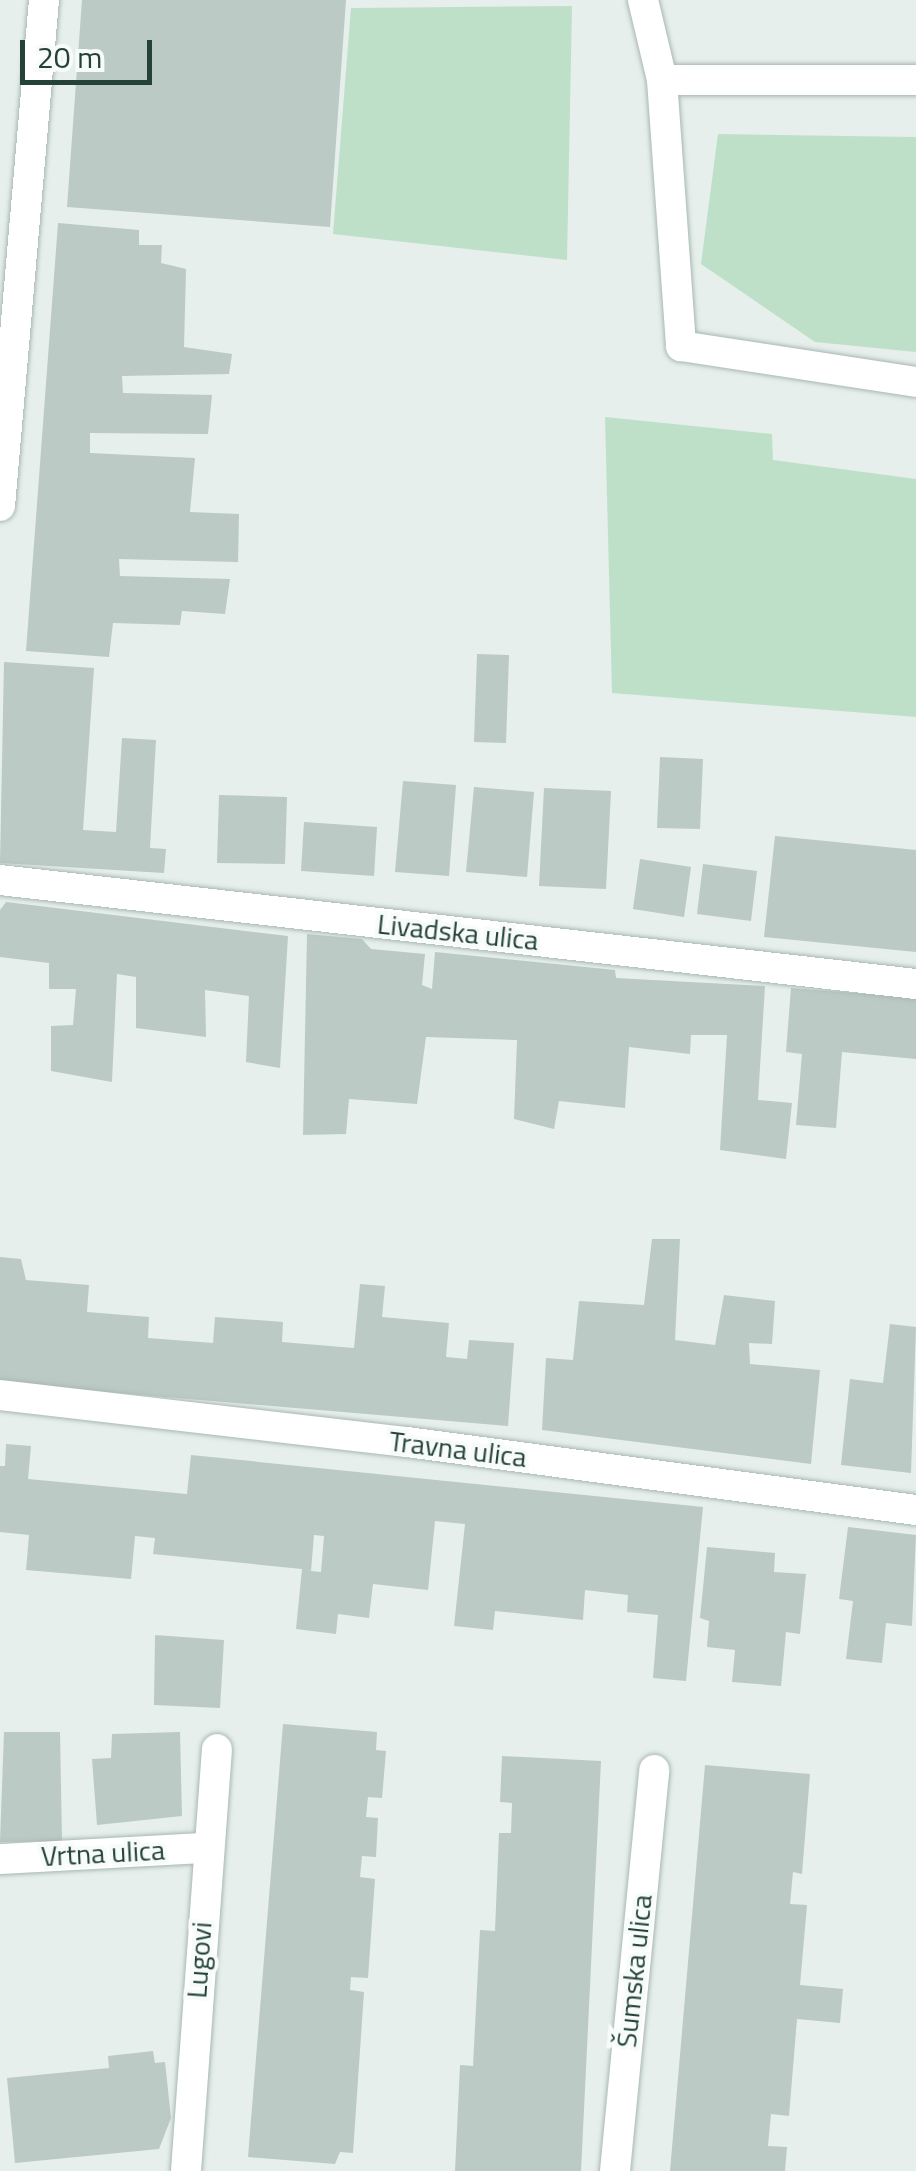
<!DOCTYPE html>
<meta charset="utf-8">
<style>
body{margin:0}
#map{position:relative;width:916px;height:2171px;overflow:hidden;background:#e6efeb;font-family:"Titillium Web",sans-serif}
div>[style]{position:absolute}
.green>*{inset:0;background:#bfe0c8}
.building>*{inset:0;background:#bbcac4}
.roads{filter:drop-shadow(0 0 2px #a8b8b2) drop-shadow(0 0 2px #a8b8b2)}
.minor>*{height:30px;margin:-15px;padding:0 15px;transform-origin:15px;border-radius:15px;background:#fff}
span{translate:-50% -50%;white-space:nowrap;text-align:center;line-height:1.15;-webkit-text-stroke:8px #f7fbf9;paint-order:stroke}
.street-label{font-size:28px;color:#24423a}
.scale{position:absolute;left:20px;top:40px;width:132px;height:45px;box-sizing:border-box;border:5px solid #24423a;border-top:0;padding-left:12px;font-size:30px;line-height:35px;white-space:nowrap;color:#24423a;-webkit-text-stroke:8px #f7fbf9;paint-order:stroke}
</style>
<div id="map">
<div class="green">
<div style="clip-path:polygon(572px 6px,567px 260px,333px 234px,351px 8px)"></div>
<div style="clip-path:polygon(718px 134px,916px 137px,916px 352px,815px 342px,701px 264px)"></div>
<div style="clip-path:polygon(605px 417px,772px 434px,773px 460px,916px 479px,916px 717px,612px 693px)"></div>
</div>
<div class="building">
<div style="clip-path:polygon(82px 0,346px 0,330px 227px,67px 207px)"></div>
<div style="clip-path:polygon(58px 223px,139px 230px,139px 245px,162px 245px,161px 263px,186px 269px,184px 347px,232px 354px,229px 374px,122px 376px,123px 393px,212px 395px,208px 434px,90px 433px,90px 453px,195px 458px,190px 512px,239px 514px,238px 562px,119px 559px,120px 576px,230px 579px,225px 614px,182px 611px,180px 625px,113px 623px,109px 657px,26px 651px)"></div>
<div style="clip-path:polygon(477px 654px,509px 655px,506px 743px,474px 742px)"></div>
<div style="clip-path:polygon(4px 662px,94px 668px,83px 830px,116px 832px,122px 738px,156px 740px,150px 848px,166px 849px,164px 873px,0 863px)"></div>
<div style="clip-path:polygon(660px 757px,703px 759px,700px 829px,657px 828px)"></div>
<div style="clip-path:polygon(403px 781px,456px 785px,449px 876px,395px 872px)"></div>
<div style="clip-path:polygon(474px 787px,534px 792px,527px 877px,466px 872px)"></div>
<div style="clip-path:polygon(544px 788px,611px 791px,606px 889px,539px 886px)"></div>
<div style="clip-path:polygon(219px 795px,287px 797px,285px 864px,217px 863px)"></div>
<div style="clip-path:polygon(304px 822px,377px 827px,374px 876px,301px 871px)"></div>
<div style="clip-path:polygon(775px 836px,916px 850px,916px 952px,764px 937px)"></div>
<div style="clip-path:polygon(640px 859px,691px 867px,684px 917px,633px 909px)"></div>
<div style="clip-path:polygon(703px 864px,757px 871px,751px 921px,697px 914px)"></div>
<div style="clip-path:polygon(6px 902px,288px 936px,280px 1068px,246px 1062px,249px 996px,205px 990px,206px 1037px,136px 1028px,136px 977px,117px 974px,112px 1082px,51px 1071px,51px 1026px,73px 1025px,76px 989px,49px 989px,49px 963px,0 957px,0 910px)"></div>
<div style="clip-path:polygon(307px 934px,362px 939px,371px 949px,425px 954px,422px 985px,432px 989px,435px 952px,615px 970px,616px 978px,765px 986px,758px 1100px,792px 1103px,786px 1159px,720px 1150px,727px 1035px,691px 1035px,690px 1054px,629px 1047px,625px 1108px,559px 1101px,554px 1129px,514px 1119px,517px 1040px,426px 1037px,417px 1104px,349px 1099px,346px 1134px,303px 1135px)"></div>
<div style="clip-path:polygon(791px 988px,916px 998px,916px 1059px,842px 1052px,836px 1128px,796px 1125px,802px 1054px,786px 1052px)"></div>
<div style="clip-path:polygon(652px 1239px,680px 1239px,675px 1340px,715px 1345px,724px 1295px,775px 1301px,772px 1344px,749px 1343px,750px 1364px,820px 1370px,811px 1464px,542px 1430px,546px 1358px,573px 1360px,579px 1301px,644px 1305px)"></div>
<div style="clip-path:polygon(0 1257px,21px 1259px,26px 1280px,89px 1285px,87px 1312px,149px 1317px,148px 1338px,213px 1343px,215px 1317px,283px 1322px,282px 1342px,354px 1348px,360px 1284px,385px 1286px,382px 1317px,449px 1323px,446px 1357px,467px 1359px,469px 1340px,514px 1343px,508px 1426px,0 1383px)"></div>
<div style="clip-path:polygon(890px 1324px,916px 1327px,911px 1473px,841px 1465px,850px 1379px,883px 1383px)"></div>
<div style="clip-path:polygon(evenodd,6px 1444px,31px 1446px,28px 1479px,187px 1494px,191px 1455px,703px 1507px,686px 1681px,653px 1678px,658px 1615px,627px 1612px,628px 1595px,585px 1590px,583px 1620px,495px 1611px,493px 1630px,454px 1626px,465px 1524px,435px 1521px,428px 1590px,373px 1584px,369px 1618px,338px 1614px,336px 1634px,296px 1629px,302px 1569px,153px 1554px,155px 1538px,135px 1536px,131px 1579px,26px 1570px,29px 1535px,0 1532px,0 1466px,5px 1466px,6px 1444px,314px 1535px,324px 1536px,321px 1572px,311px 1571px,314px 1535px)"></div>
<div style="clip-path:polygon(848px 1527px,916px 1535px,912px 1626px,886px 1623px,882px 1663px,846px 1659px,853px 1601px,839px 1599px)"></div>
<div style="clip-path:polygon(707px 1547px,775px 1553px,774px 1572px,806px 1574px,800px 1634px,786px 1632px,781px 1686px,732px 1682px,735px 1650px,707px 1647px,709px 1621px,700px 1618px)"></div>
<div style="clip-path:polygon(155px 1635px,224px 1640px,220px 1708px,154px 1705px)"></div>
<div style="clip-path:polygon(283px 1724px,377px 1732px,376px 1750px,386px 1751px,382px 1798px,368px 1797px,366px 1817px,378px 1818px,376px 1857px,362px 1856px,360px 1877px,375px 1879px,368px 1978px,351px 1977px,350px 1990px,364px 1992px,353px 2153px,340px 2152px,335px 2164px,248px 2157px)"></div>
<div style="clip-path:polygon(4px 1732px,60px 1732px,62px 1841px,0 1842px)"></div>
<div style="clip-path:polygon(180px 1732px,182px 1816px,97px 1825px,92px 1759px,111px 1758px,112px 1734px)"></div>
<div style="clip-path:polygon(502px 1756px,601px 1761px,581px 2171px,455px 2171px,460px 2065px,473px 2066px,480px 1930px,495px 1931px,499px 1833px,511px 1833px,512px 1803px,500px 1802px)"></div>
<div style="clip-path:polygon(705px 1765px,810px 1774px,802px 1874px,793px 1872px,790px 1904px,807px 1905px,800px 1985px,843px 1989px,840px 2023px,797px 2019px,789px 2116px,771px 2114px,768px 2146px,787px 2147px,785px 2171px,670px 2171px)"></div>
<div style="clip-path:polygon(153px 2051px,155px 2063px,165px 2062px,171px 2118px,159px 2149px,15px 2163px,7px 2078px,109px 2068px,108px 2056px)"></div>
</div>
<div class="roads">
<div class="minor">
<div style="left:643px;top:0;width:82px;rotate:76.6deg"></div>
<div style="left:662px;top:80px;width:267px;rotate:85.9deg"></div>
<div style="left:681px;top:346px;width:238px;rotate:8.7deg"></div>
<div style="left:662px;top:80px;width:254px"></div>
<div style="left:0;top:506px;width:508px;rotate:-85.03deg"></div>
<div style="left:0;top:880px;width:922px;rotate:6.48deg"></div>
<div style="left:0;top:1395px;width:410px;rotate:6.6deg"></div>
<div style="left:407px;top:1442px;width:514px;rotate:7.61deg"></div>
<div style="left:0;top:1859px;width:206px;rotate:-3.1deg"></div>
<div style="left:186px;top:2171px;width:423px;rotate:-85.8deg"></div>
<div style="left:615px;top:2171px;width:403px;rotate:-84.4deg"></div>
</div>
</div>
<div class="street-label">
<span style="left:458px;top:932px;rotate:6deg">Livadska ulica</span>
<span style="left:458px;top:1449px;rotate:7deg">Travna ulica</span>
<span style="left:103px;top:1853px;rotate:-3deg">Vrtna ulica</span>
<span style="left:199px;top:1960px;rotate:-86deg">Lugovi</span>
<span style="left:634px;top:1971px;rotate:-84deg">Šumska ulica</span>
</div>
<div class="scale">20 m</div>
</div>
